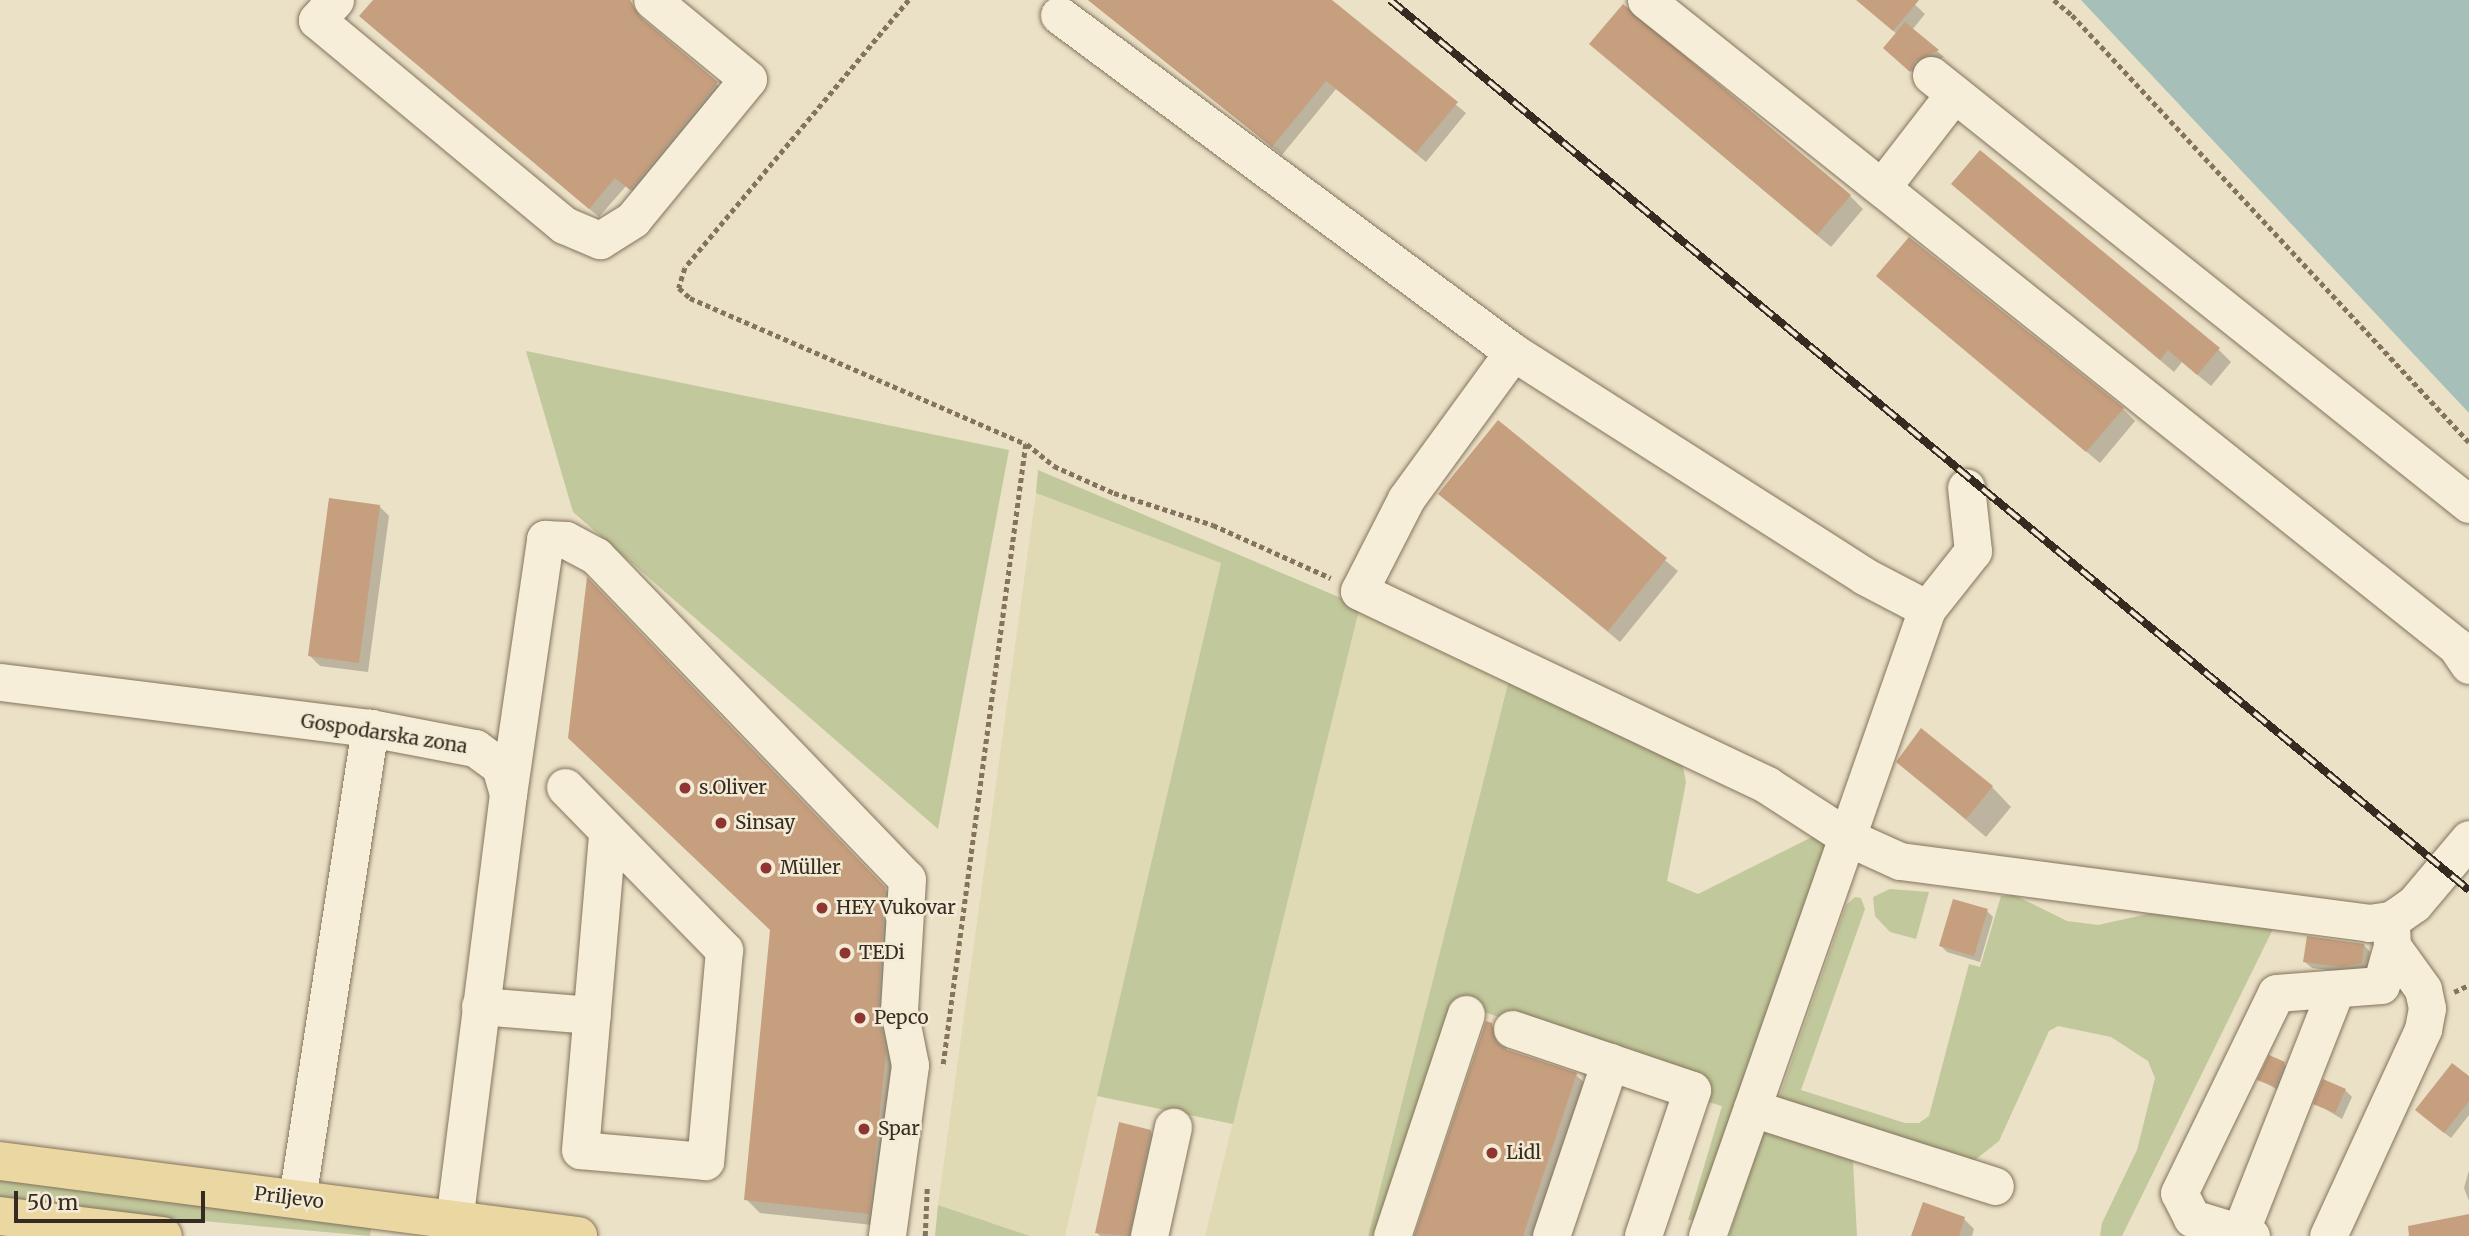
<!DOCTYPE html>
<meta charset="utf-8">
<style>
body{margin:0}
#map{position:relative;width:2469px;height:1236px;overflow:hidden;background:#ebe1c6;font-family:Merriweather,serif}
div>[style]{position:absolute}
.farmland>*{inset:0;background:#e0dab4}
.green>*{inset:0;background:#c1c89b}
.water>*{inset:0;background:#a7bfb9}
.shadow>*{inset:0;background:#0003}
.building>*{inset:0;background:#c69f7f}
.path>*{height:4.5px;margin-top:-2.25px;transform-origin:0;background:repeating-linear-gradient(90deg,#84745d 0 5px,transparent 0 8.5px)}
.roads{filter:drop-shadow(0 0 2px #84745d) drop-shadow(0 0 2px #84745d)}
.minor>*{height:37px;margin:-18.5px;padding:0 18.5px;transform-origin:18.5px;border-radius:18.5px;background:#f6eed9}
.major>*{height:38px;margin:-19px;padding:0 19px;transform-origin:19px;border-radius:19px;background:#ebd7a1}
.rail>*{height:8px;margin-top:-4px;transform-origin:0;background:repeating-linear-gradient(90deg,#f3ebd5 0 16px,#362b20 0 32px);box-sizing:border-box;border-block:2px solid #362b20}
.dots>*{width:19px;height:19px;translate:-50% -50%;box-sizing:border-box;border:4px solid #f3ebd5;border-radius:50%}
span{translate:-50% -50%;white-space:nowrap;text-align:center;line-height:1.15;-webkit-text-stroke:5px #f3ebd5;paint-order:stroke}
.street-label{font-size:19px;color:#362b20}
.poi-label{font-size:19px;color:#362b20}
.left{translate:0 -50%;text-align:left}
.scale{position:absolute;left:14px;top:1191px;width:191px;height:32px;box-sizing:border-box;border:4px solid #362b20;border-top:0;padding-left:9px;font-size:21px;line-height:24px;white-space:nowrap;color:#362b20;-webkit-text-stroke:5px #f3ebd5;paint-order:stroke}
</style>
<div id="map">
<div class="farmland">
<div style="clip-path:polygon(1036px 493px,1221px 563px,1065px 1236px,1030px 1236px,938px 1205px)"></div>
<div style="clip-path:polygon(1360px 606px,1511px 672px,1368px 1236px,1205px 1236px)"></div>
</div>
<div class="green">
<div style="clip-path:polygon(526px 351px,1009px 450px,938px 829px,573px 512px)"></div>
<div style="clip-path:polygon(1038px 470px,1360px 606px,1233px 1124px,1097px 1096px,1221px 563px,1036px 493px)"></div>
<div style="clip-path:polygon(1511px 672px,1681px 757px,1686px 782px,1667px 881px,1698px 894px,1812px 837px,1827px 843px,1701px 1220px,1688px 1220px,1722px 1106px,1701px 1100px,1691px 1082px,1481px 1011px,1379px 1236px,1368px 1236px)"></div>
<div style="clip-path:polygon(1890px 889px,1929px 892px,1916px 939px,1890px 932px,1875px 916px,1873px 897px)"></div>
<div style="clip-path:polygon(2014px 895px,2067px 921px,2098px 925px,2161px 911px,2275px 925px,2122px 1236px,2100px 1236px,2102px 1223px,2137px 1150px,2155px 1078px,2148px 1061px,2111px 1037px,2058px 1026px,2049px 1031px,1999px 1141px,1975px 1160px,1963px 1162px,1778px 1101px,1846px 905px,1855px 897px,1861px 898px,1865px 909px,1801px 1090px,1905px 1123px,1919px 1123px,1929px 1116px,1969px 964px,1980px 967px,2001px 896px)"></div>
<div style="clip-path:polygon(1765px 1125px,1853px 1161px,1857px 1236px,1729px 1236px)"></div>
<div style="clip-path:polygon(0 1174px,372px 1223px,370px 1236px,0 1203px)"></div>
<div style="clip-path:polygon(938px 1205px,1030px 1236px,935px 1236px)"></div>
</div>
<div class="water">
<div style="clip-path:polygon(2081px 0,2469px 0,2469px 413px)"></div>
</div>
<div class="shadow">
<div style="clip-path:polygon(375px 0,628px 0,647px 25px,727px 93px,640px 198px,626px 186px,599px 217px,371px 26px)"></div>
<div style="clip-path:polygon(1088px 0,1329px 0,1466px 113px,1426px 162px,1336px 89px,1282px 155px)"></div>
<div style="clip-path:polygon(1857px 0,1910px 0,1925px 14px,1912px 30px,1944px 57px,1921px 68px,1917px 76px,1891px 54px,1897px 34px)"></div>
<div style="clip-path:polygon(1605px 57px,1850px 196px,1863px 209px,1831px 247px)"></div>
<div style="clip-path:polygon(1953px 184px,2219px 350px,2231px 362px,2211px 386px,2182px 362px,2174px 372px)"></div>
<div style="clip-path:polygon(1891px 288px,2123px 409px,2135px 421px,2100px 463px)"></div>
<div style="clip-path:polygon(1498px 423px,1678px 571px,1620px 642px,1440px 493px)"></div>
<div style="clip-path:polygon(379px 506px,389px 516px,368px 672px,320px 666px,310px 656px)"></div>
<div style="clip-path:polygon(588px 580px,898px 902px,899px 1067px,882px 1226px,760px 1213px,746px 1199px,772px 930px)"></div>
<div style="clip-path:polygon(1898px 762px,1992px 787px,2011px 807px,1986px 837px)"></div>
<div style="clip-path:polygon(1987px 911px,1993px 917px,1980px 962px,1947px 952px,1941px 946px)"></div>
<div style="clip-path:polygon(2364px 945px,2370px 952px,2368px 969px,2350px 973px,2312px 968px,2305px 962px)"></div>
<div style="clip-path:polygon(1491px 1025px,1505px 1038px,1507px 1051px,1576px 1075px,1590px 1088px,1540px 1236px,1415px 1236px)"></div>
<div style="clip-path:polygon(2284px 1064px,2290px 1070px,2281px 1092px,2259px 1079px)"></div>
<div style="clip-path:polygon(2469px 1078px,2469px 1115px,2451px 1138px,2423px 1116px)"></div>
<div style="clip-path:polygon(2345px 1090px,2352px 1097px,2342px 1119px,2315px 1103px)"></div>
<div style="clip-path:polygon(1150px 1131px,1160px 1141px,1141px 1236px,1100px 1236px,1097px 1233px)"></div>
<div style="clip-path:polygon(2469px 1170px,2469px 1201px,2464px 1188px)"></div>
<div style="clip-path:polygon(1964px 1219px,1974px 1229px,1972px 1236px,1913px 1236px)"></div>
</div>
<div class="building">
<div style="clip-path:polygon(373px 0,630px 0,639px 16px,718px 82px,630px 190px,615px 178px,589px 209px,359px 16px)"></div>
<div style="clip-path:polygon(1088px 0,1332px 0,1458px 102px,1416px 153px,1326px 81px,1272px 147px)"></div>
<div style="clip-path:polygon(1856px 0,1919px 0,1893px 31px)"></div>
<div style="clip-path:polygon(1623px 4px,1851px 195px,1817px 235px,1589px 44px)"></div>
<div style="clip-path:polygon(1905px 22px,1939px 50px,1915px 61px,1910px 72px,1883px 48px)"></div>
<div style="clip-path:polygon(1980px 150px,2220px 348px,2197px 375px,2168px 350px,2160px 360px,1951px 184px)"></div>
<div style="clip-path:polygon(1909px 237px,2124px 408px,2086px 452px,1876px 276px)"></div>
<div style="clip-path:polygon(1498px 420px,1667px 558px,1608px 631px,1438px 494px)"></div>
<div style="clip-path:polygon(329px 498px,380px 505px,359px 663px,308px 656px)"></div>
<div style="clip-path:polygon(587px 577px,885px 887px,878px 1009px,886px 1053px,869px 1214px,744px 1200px,770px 930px,568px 738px)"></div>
<div style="clip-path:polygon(1921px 728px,1993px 786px,1966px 819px,1896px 762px)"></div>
<div style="clip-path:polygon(1953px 899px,1988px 909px,1974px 956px,1939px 946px)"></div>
<div style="clip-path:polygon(2307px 936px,2364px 944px,2362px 963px,2342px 967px,2303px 962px)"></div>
<div style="clip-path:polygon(1486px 1021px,1492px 1023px,1496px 1042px,1505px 1049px,1577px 1073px,1523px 1236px,1414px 1236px)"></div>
<div style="clip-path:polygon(2269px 1055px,2285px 1062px,2275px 1087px,2257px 1080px)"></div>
<div style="clip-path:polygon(2452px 1063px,2469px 1076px,2469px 1101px,2444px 1133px,2415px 1110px)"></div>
<div style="clip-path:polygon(2323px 1079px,2346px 1089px,2335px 1113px,2313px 1104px)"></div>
<div style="clip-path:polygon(1119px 1122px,1151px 1130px,1129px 1236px,1095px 1233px)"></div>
<div style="clip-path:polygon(1923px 1202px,1965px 1217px,1959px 1236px,1911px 1236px)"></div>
<div style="clip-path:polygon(2469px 1214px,2469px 1236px,2409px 1236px,2408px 1226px)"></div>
</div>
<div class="path">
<div style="left:909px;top:0;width:349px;rotate:129.9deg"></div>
<div style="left:685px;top:268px;width:21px;rotate:107deg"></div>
<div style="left:679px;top:288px;width:15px;rotate:42deg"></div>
<div style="left:690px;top:298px;width:366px;rotate:23.5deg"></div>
<div style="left:1026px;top:444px;width:629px;rotate:97.58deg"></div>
<div style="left:2054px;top:0;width:23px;rotate:40deg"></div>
<div style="left:2072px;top:15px;width:583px;rotate:47.09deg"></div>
<div style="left:1027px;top:444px;width:35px;rotate:39deg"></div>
<div style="left:1054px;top:466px;width:66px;rotate:24.2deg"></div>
<div style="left:1114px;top:493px;width:104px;rotate:17.9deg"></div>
<div style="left:1213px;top:525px;width:129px;rotate:24.2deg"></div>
<div style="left:2454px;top:992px;width:17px;rotate:-25deg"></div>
<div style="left:925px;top:1236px;width:48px;rotate:-87.6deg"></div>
</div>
<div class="roads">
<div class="minor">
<div style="left:335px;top:0;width:27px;rotate:132deg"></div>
<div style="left:317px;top:20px;width:321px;rotate:39.7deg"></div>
<div style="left:564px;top:225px;width:39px;rotate:23deg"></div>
<div style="left:600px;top:240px;width:39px;rotate:-32deg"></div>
<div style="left:633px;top:219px;width:181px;rotate:-50.6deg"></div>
<div style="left:748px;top:79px;width:124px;rotate:-140.5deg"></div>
<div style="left:1646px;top:0;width:1036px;rotate:38.57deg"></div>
<div style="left:2456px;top:646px;width:23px;rotate:56deg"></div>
<div style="left:1059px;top:15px;width:565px;rotate:36.59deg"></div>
<div style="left:1513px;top:352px;width:416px;rotate:32.5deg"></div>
<div style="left:1864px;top:576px;width:71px;rotate:27.6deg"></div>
<div style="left:1931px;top:75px;width:688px;rotate:38.57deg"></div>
<div style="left:1882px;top:187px;width:118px;rotate:-52.3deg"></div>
<div style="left:1513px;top:352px;width:182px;rotate:126.1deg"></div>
<div style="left:1406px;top:499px;width:103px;rotate:117.1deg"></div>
<div style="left:1359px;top:591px;width:452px;rotate:25.4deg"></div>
<div style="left:1767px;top:785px;width:98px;rotate:32.9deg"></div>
<div style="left:1849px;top:838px;width:56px;rotate:24.3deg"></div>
<div style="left:1900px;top:861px;width:473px;rotate:7.5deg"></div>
<div style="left:2369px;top:923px;width:22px;rotate:-8deg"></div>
<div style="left:2391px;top:920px;width:28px;rotate:-35deg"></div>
<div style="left:2414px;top:904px;width:85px;rotate:-49.8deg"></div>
<div style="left:0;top:682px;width:373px;rotate:7.1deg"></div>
<div style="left:370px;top:728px;width:107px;rotate:10.8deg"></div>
<div style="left:475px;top:748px;width:31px;rotate:36deg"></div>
<div style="left:500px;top:766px;width:29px;rotate:74deg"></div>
<div style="left:508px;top:794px;width:446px;rotate:97.2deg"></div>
<div style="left:565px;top:787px;width:228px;rotate:45.7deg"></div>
<div style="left:724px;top:950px;width:212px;rotate:95.1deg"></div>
<div style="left:705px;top:1161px;width:125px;rotate:-175deg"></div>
<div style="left:580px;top:1150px;width:319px;rotate:-85.1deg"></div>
<div style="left:508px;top:794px;width:258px;rotate:-81.7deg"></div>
<div style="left:545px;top:539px;width:21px;rotate:3deg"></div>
<div style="left:566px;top:540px;width:34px;rotate:28deg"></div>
<div style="left:596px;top:556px;width:448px;rotate:46.1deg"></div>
<div style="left:907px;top:879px;width:131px;rotate:93.5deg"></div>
<div style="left:899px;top:1010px;width:56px;rotate:78.7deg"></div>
<div style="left:910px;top:1065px;width:173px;rotate:97.7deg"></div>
<div style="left:480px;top:1006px;width:112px;rotate:4.6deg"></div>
<div style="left:1512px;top:1029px;width:190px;rotate:18.7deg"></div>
<div style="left:1692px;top:1090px;width:154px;rotate:108.6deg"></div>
<div style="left:1752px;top:1108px;width:255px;rotate:17.8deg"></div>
<div style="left:297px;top:1199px;width:477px;rotate:-81.2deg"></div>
<div style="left:2241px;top:1230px;width:259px;rotate:-68.5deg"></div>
<div style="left:1149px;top:1236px;width:112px;rotate:-77.6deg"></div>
<div style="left:1392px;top:1236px;width:234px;rotate:-71.6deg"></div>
<div style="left:1551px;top:1236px;width:184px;rotate:-71.3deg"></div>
<div style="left:1707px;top:1236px;width:664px;rotate:-70.67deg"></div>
<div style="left:1927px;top:609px;width:74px;rotate:-51.6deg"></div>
<div style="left:1973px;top:551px;width:64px;rotate:-96.2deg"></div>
<div style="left:2251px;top:1236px;width:62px;rotate:-163deg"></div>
<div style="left:2192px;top:1218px;width:28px;rotate:-117deg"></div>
<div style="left:2179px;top:1193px;width:222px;rotate:-64.1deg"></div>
<div style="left:2276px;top:993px;width:105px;rotate:-4.4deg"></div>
<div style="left:2381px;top:985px;width:41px;rotate:-74.2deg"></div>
<div style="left:2328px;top:1236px;width:228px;rotate:-65.3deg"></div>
<div style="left:2423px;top:1029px;width:21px;rotate:-79deg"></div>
<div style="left:2427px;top:1008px;width:19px;rotate:-102deg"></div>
<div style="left:2423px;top:989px;width:53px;rotate:-125.8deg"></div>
<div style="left:2392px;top:946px;width:18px;rotate:-93deg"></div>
</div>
<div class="major">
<div style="left:0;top:1161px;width:583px;rotate:7.39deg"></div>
<div style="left:0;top:1216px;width:164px;rotate:7deg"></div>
</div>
</div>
<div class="rail">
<div style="left:1390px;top:0;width:1399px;rotate:39.52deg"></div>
</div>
<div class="dots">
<div style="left:685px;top:788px;background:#8e3532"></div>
<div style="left:721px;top:823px;background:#8e3532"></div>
<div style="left:766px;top:868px;background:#8e3532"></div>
<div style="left:822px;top:908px;background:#8e3532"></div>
<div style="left:845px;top:953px;background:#8e3532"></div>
<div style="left:860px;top:1018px;background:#8e3532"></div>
<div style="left:864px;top:1129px;background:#8e3532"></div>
<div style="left:1492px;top:1153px;background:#8e3532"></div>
</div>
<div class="street-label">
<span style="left:384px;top:734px;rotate:9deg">Gospodarska zona</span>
<span style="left:289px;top:1198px;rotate:7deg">Priljevo</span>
</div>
<div class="poi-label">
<span class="left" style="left:699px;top:788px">s.Oliver</span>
<span class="left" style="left:735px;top:823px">Sinsay</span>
<span class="left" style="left:780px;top:868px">Müller</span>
<span class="left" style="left:836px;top:908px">HEY Vukovar</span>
<span class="left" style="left:859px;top:953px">TEDi</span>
<span class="left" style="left:874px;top:1018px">Pepco</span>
<span class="left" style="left:878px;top:1129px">Spar</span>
<span class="left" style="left:1506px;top:1153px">Lidl</span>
</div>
<div class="scale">50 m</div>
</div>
